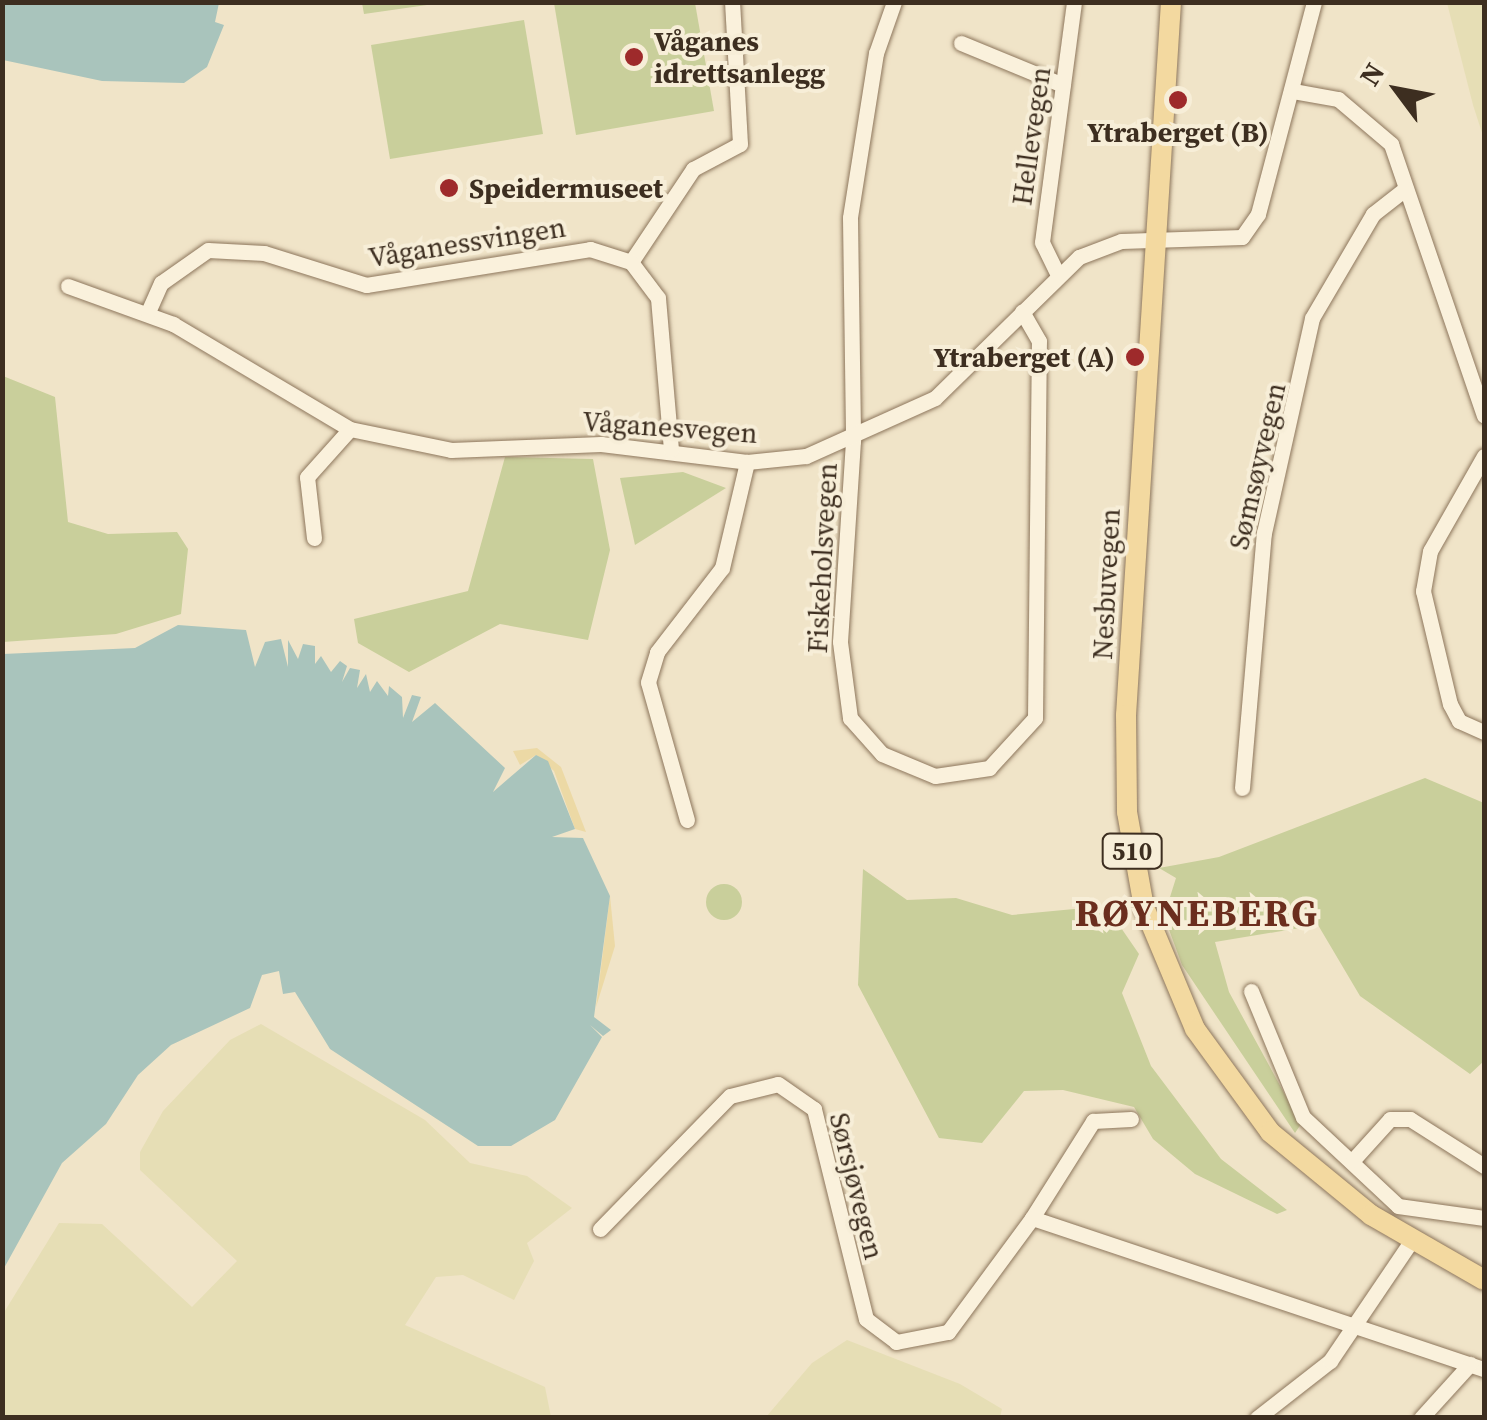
<!DOCTYPE html>
<meta charset="utf-8">
<style>
body{margin:0}
#map{position:relative;width:1487px;height:1420px;overflow:hidden;background:#f0e4c8;font-family:"Source Serif 4",serif}
div>[style]{position:absolute}
.farmland>*{inset:0;background:#e6deb5}
.green>*{inset:0;background:#c9cf9b}
.round{border-radius:50%}
.sand>*{inset:0;background:#ecd9a5}
.water>*{inset:0;background:#a9c4bc}
.roads{filter:drop-shadow(0 0 2px #8d765c) drop-shadow(0 0 2px #8d765c)}
.minor>*{height:15px;margin:-7.5px;padding:0 7.5px;transform-origin:7.5px;border-radius:7.5px;background:#faf1dc}
.major>*{height:20px;margin:-10px;padding:0 10px;transform-origin:10px;border-radius:10px;background:#f3d9a0}
.dots>*{width:28px;height:28px;translate:-50% -50%;box-sizing:border-box;border:5px solid #f7eed8;border-radius:50%}
span{translate:-50% -50%;white-space:nowrap;text-align:center;line-height:1.15;-webkit-text-stroke:8px #f7eed8;paint-order:stroke}
.shield-label span{padding:2px 8px;background:#f7eed8;border:2px solid;border-radius:8px;-webkit-text-stroke-width:0}
.shield-label{font-size:25px;color:#3d2e20;font-weight:700}
.poi-label{font-size:28px;color:#3d2e20;font-weight:700}
.left{translate:0 -50%;text-align:left}
.right{translate:-100% -50%;text-align:right}
.street-label{font-size:28px;color:#3d2e20}
.district-label{font-size:38px;color:#6b2e1e;font-weight:700;letter-spacing:2.5px}
.frame{position:absolute;inset:0;border:5px solid #3d2e20;pointer-events:none}
.north{position:absolute;left:1347px;top:40px;width:100px;height:100px;-webkit-text-stroke:8px #f7eed8;paint-order:stroke;rotate:302deg;font-size:28px;font-weight:700;line-height:40px;text-align:center;color:#3d2e20}
.north::after{content:'';display:block;margin:auto;width:35px;height:45px;background:#3d2e20;clip-path:polygon(50% 0,100% 100%,50% 72%,0 100%)}
</style>
<div id="map">
<div class="farmland">
<div style="clip-path:polygon(1447px 3px,1484px 3px,1484px 139px,1473px 105px)"></div>
<div style="clip-path:polygon(261px 1024px,425px 1120px,470px 1163px,527px 1176px,572px 1208px,527px 1243px,534px 1261px,514px 1300px,463px 1275px,436px 1277px,405px 1325px,545px 1387px,551px 1417px,3px 1417px,3px 1314px,59px 1223px,102px 1224px,192px 1307px,237px 1261px,140px 1170px,140px 1152px,163px 1111px,230px 1040px)"></div>
<div style="clip-path:polygon(847px 1340px,960px 1384px,1002px 1409px,1000px 1417px,766px 1417px,812px 1363px)"></div>
</div>
<div class="green">
<div style="clip-path:polygon(362px 3px,362px 2px,441px 3px,364px 14px)"></div>
<div style="clip-path:polygon(554px 3px,695px 3px,714px 111px,576px 135px)"></div>
<div style="clip-path:polygon(524px 20px,543px 134px,390px 159px,371px 45px)"></div>
<div style="clip-path:polygon(3px 376px,55px 397px,68px 522px,108px 534px,177px 532px,188px 549px,181px 614px,116px 634px,3px 642px)"></div>
<div style="clip-path:polygon(505px 457px,593px 459px,610px 550px,588px 640px,500px 624px,409px 672px,358px 643px,354px 619px,468px 591px)"></div>
<div style="clip-path:polygon(683px 472px,726px 488px,635px 545px,620px 478px)"></div>
<div style="clip-path:polygon(1425px 778px,1484px 803px,1484px 1061px,1470px 1074px,1360px 996px,1318px 925px,1215px 942px,1229px 992px,1301px 1124px,1295px 1133px,1182px 965px,1164px 916px,1176px 878px,1159px 868px,1219px 857px)"></div>
<div style="clip-path:polygon(863px 869px,907px 900px,956px 898px,1012px 915px,1106px 906px,1139px 954px,1122px 993px,1151px 1066px,1221px 1159px,1287px 1210px,1277px 1214px,1195px 1174px,1153px 1139px,1134px 1107px,1063px 1090px,1024px 1091px,982px 1143px,939px 1138px,858px 985px)"></div>
<div class="round" style="left:706px;top:884px;width:36px;height:36px"></div>
</div>
<div class="sand">
<div style="clip-path:polygon(537px 748px,561px 767px,586px 832px,575px 829px,554px 771px,536px 755px,520px 765px,513px 751px)"></div>
<div style="clip-path:polygon(610px 896px,615px 946px,596px 1007px)"></div>
</div>
<div class="water">
<div style="clip-path:polygon(2px 3px,219px 3px,215px 22px,224px 25px,207px 67px,184px 83px,102px 81px,3px 60px)"></div>
<div style="clip-path:polygon(178px 625px,246px 630px,255px 667px,265px 642px,281px 639px,288px 667px,288px 640px,298px 659px,303px 644px,315px 646px,315px 664px,321px 656px,331px 672px,340px 661px,347px 666px,342px 682px,350px 668px,360px 670px,357px 688px,366px 674px,370px 692px,377px 681px,388px 696px,389px 686px,402px 697px,403px 718px,412px 695px,421px 697px,412px 722px,435px 703px,505px 768px,493px 792px,536px 755px,548px 761px,575px 829px,552px 837px,583px 838px,610px 896px,594px 1017px,611px 1030px,603px 1036px,590px 1025px,602px 1037px,555px 1120px,511px 1146px,478px 1146px,330px 1049px,295px 992px,283px 994px,279px 971px,262px 975px,250px 1008px,171px 1045px,138px 1075px,106px 1124px,62px 1163px,3px 1270px,3px 654px,135px 648px)"></div>
</div>
<div class="roads">
<div class="minor">
<div style="left:894px;top:2px;width:54px;rotate:109.4deg"></div>
<div style="left:876px;top:53px;width:167px;rotate:99deg"></div>
<div style="left:850px;top:218px;width:223px;rotate:89.2deg"></div>
<div style="left:853px;top:441px;width:201px;rotate:93.7deg"></div>
<div style="left:840px;top:642px;width:77px;rotate:82.5deg"></div>
<div style="left:850px;top:718px;width:48px;rotate:48.4deg"></div>
<div style="left:882px;top:754px;width:57px;rotate:22.5deg"></div>
<div style="left:935px;top:776px;width:55px;rotate:-8.4deg"></div>
<div style="left:989px;top:768px;width:68px;rotate:-47.4deg"></div>
<div style="left:1035px;top:718px;width:377px;rotate:-89.4deg"></div>
<div style="left:1039px;top:341px;width:34px;rotate:-120deg"></div>
<div style="left:961px;top:43px;width:110px;rotate:22.4deg"></div>
<div style="left:1293px;top:91px;width:46px;rotate:10.1deg"></div>
<div style="left:1338px;top:99px;width:70px;rotate:40.3deg"></div>
<div style="left:1391px;top:144px;width:287px;rotate:71.1deg"></div>
<div style="left:631px;top:262px;width:112px;rotate:-56.3deg"></div>
<div style="left:693px;top:169px;width:53px;rotate:-28deg"></div>
<div style="left:740px;top:144px;width:142px;rotate:-93.2deg"></div>
<div style="left:1057px;top:273px;width:34px;rotate:-116deg"></div>
<div style="left:1042px;top:242px;width:242px;rotate:-82.4deg"></div>
<div style="left:68px;top:286px;width:112px;rotate:19.9deg"></div>
<div style="left:173px;top:324px;width:206px;rotate:30.7deg"></div>
<div style="left:350px;top:429px;width:103px;rotate:11.7deg"></div>
<div style="left:451px;top:450px;width:150px;rotate:-2.3deg"></div>
<div style="left:601px;top:444px;width:147px;rotate:7deg"></div>
<div style="left:747px;top:462px;width:59px;rotate:-5.8deg"></div>
<div style="left:806px;top:456px;width:141px;rotate:-24.2deg"></div>
<div style="left:935px;top:398px;width:202px;rotate:-44.4deg"></div>
<div style="left:1079px;top:257px;width:45px;rotate:-20.9deg"></div>
<div style="left:1121px;top:241px;width:121px;rotate:-1.9deg"></div>
<div style="left:1242px;top:237px;width:28px;rotate:-55deg"></div>
<div style="left:1258px;top:214px;width:219px;rotate:-75.2deg"></div>
<div style="left:148px;top:312px;width:32px;rotate:-66deg"></div>
<div style="left:161px;top:283px;width:57px;rotate:-35.1deg"></div>
<div style="left:208px;top:250px;width:56px;rotate:3.1deg"></div>
<div style="left:264px;top:253px;width:107px;rotate:17.4deg"></div>
<div style="left:366px;top:285px;width:227px;rotate:-9.1deg"></div>
<div style="left:590px;top:249px;width:43px;rotate:17.6deg"></div>
<div style="left:631px;top:262px;width:45px;rotate:53.1deg"></div>
<div style="left:658px;top:298px;width:152px;rotate:85.1deg"></div>
<div style="left:1484px;top:456px;width:109px;rotate:119.6deg"></div>
<div style="left:1430px;top:551px;width:41px;rotate:99.9deg"></div>
<div style="left:1423px;top:591px;width:116px;rotate:76.6deg"></div>
<div style="left:1450px;top:704px;width:19px;rotate:62deg"></div>
<div style="left:1459px;top:721px;width:27px;rotate:24deg"></div>
<div style="left:314px;top:538px;width:61px;rotate:-96.5deg"></div>
<div style="left:307px;top:477px;width:64px;rotate:-48.1deg"></div>
<div style="left:1242px;top:788px;width:256px;rotate:-85.1deg"></div>
<div style="left:1264px;top:533px;width:220px;rotate:-77.4deg"></div>
<div style="left:1312px;top:318px;width:121px;rotate:-59.6deg"></div>
<div style="left:1373px;top:214px;width:41px;rotate:-38deg"></div>
<div style="left:687px;top:820px;width:143px;rotate:-105.8deg"></div>
<div style="left:648px;top:682px;width:31px;rotate:-73deg"></div>
<div style="left:657px;top:652px;width:106px;rotate:-52.3deg"></div>
<div style="left:722px;top:568px;width:109px;rotate:-76.7deg"></div>
<div style="left:1251px;top:991px;width:136px;rotate:67.6deg"></div>
<div style="left:1303px;top:1117px;width:130px;rotate:43.1deg"></div>
<div style="left:1398px;top:1206px;width:87px;rotate:7.9deg"></div>
<div style="left:1353px;top:1160px;width:55px;rotate:-47.9deg"></div>
<div style="left:1390px;top:1119px;width:20px"></div>
<div style="left:1410px;top:1119px;width:88px;rotate:32.4deg"></div>
<div style="left:1032px;top:1218px;width:115px;rotate:-57.8deg"></div>
<div style="left:1093px;top:1121px;width:38px;rotate:-3deg"></div>
<div style="left:600px;top:1229px;width:186px;rotate:-45.7deg"></div>
<div style="left:730px;top:1096px;width:49px;rotate:-14deg"></div>
<div style="left:778px;top:1084px;width:44px;rotate:34.8deg"></div>
<div style="left:814px;top:1109px;width:216px;rotate:76.1deg"></div>
<div style="left:866px;top:1319px;width:38px;rotate:37deg"></div>
<div style="left:896px;top:1342px;width:53px;rotate:-10.9deg"></div>
<div style="left:948px;top:1332px;width:142px;rotate:-53.6deg"></div>
<div style="left:1032px;top:1218px;width:477px;rotate:18.5deg"></div>
<div style="left:1257px;top:1418px;width:93px;rotate:-38deg"></div>
<div style="left:1330px;top:1361px;width:146px;rotate:-55.9deg"></div>
<div style="left:1421px;top:1418px;width:73px;rotate:-47.8deg"></div>
</div>
<div class="major">
<div style="left:1171px;top:2px;width:714px;rotate:93.61deg"></div>
<div style="left:1126px;top:715px;width:97px;rotate:89.4deg"></div>
<div style="left:1127px;top:812px;width:97px;rotate:79.9deg"></div>
<div style="left:1144px;top:907px;width:132px;rotate:67.3deg"></div>
<div style="left:1195px;top:1029px;width:127px;rotate:53.9deg"></div>
<div style="left:1270px;top:1132px;width:131px;rotate:39.4deg"></div>
<div style="left:1371px;top:1215px;width:130px;rotate:29.9deg"></div>
</div>
</div>
<div class="dots">
<div style="left:634px;top:57px;background:#9e2a2b"></div>
<div style="left:1178px;top:100px;background:#9e2a2b"></div>
<div style="left:449px;top:188px;background:#9e2a2b"></div>
<div style="left:1135px;top:357px;background:#9e2a2b"></div>
</div>
<div class="shield-label">
<span style="left:1132px;top:851px">510</span>
</div>
<div class="poi-label">
<span class="left" style="left:654px;top:57px">Våganes<br>idrettsanlegg</span>
<span style="left:1178px;top:132px">Ytraberget (B)</span>
<span class="left" style="left:469px;top:188px">Speidermuseet</span>
<span class="right" style="left:1115px;top:357px">Ytraberget (A)</span>
</div>
<div class="street-label">
<span style="left:1031px;top:136px;rotate:-82deg">Hellevegen</span>
<span style="left:467px;top:242px;rotate:-9deg">Våganessvingen</span>
<span style="left:670px;top:427px;rotate:4deg">Våganesvegen</span>
<span style="left:1257px;top:466px;rotate:-77deg">Sømsøyvegen</span>
<span style="left:822px;top:558px;rotate:-87deg">Fiskeholsvegen</span>
<span style="left:1106px;top:584px;rotate:-87deg">Nesbuvegen</span>
<span style="left:857px;top:1186px;rotate:76deg">Sørsjøvegen</span>
</div>
<div class="district-label">
<span style="left:1197px;top:914px">RØYNEBERG</span>
</div>
<div class="frame"></div>
<div class="north">N</div>
</div>
